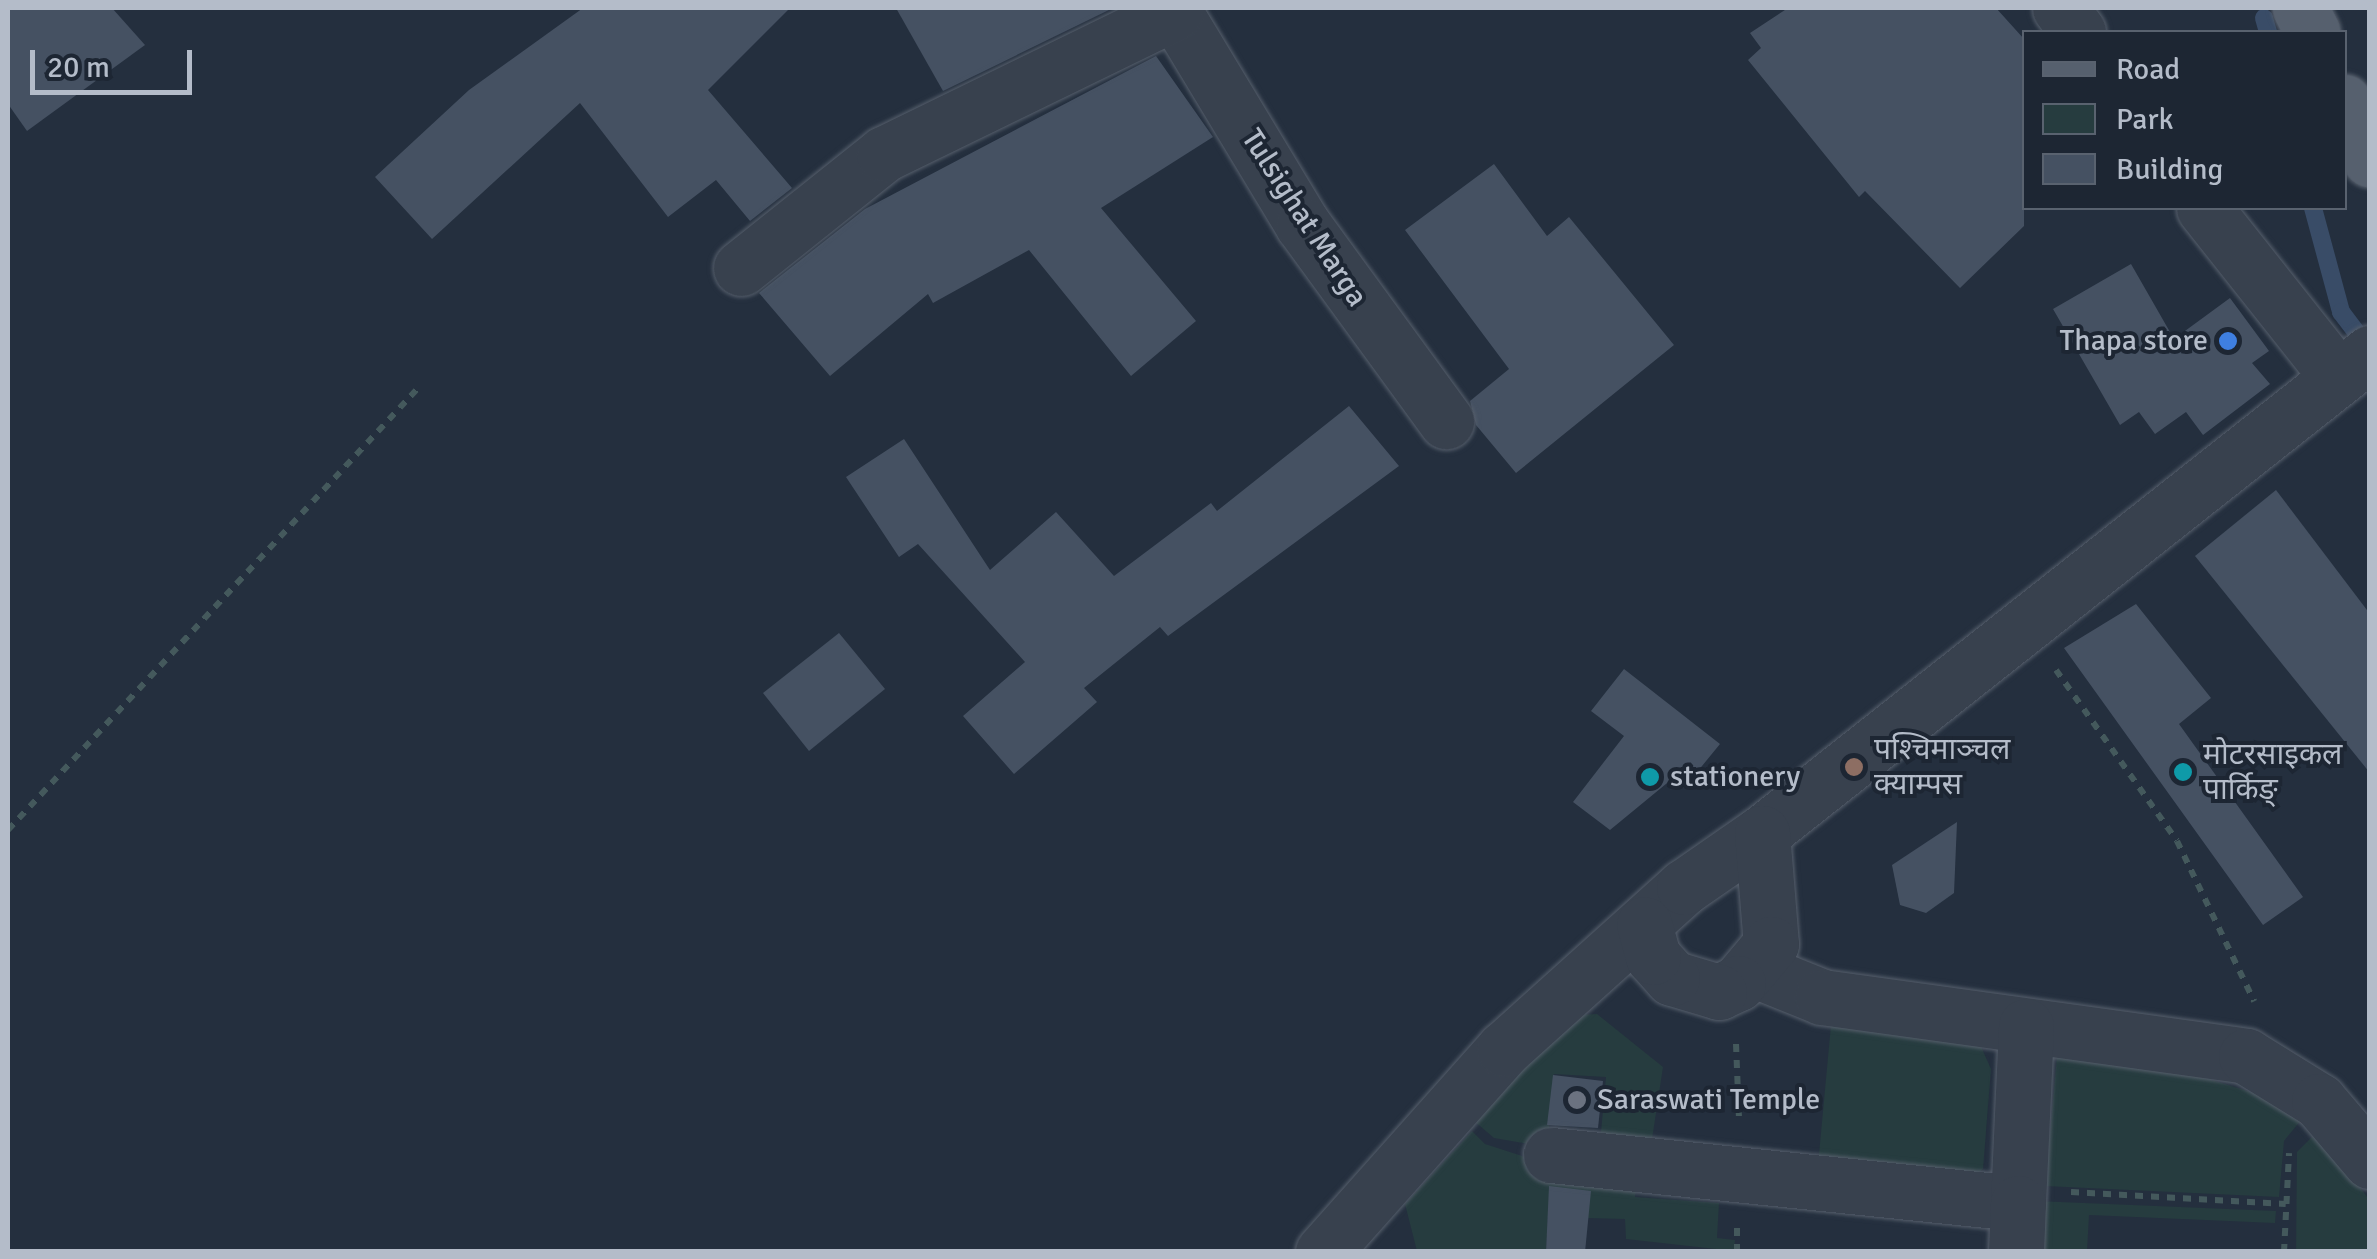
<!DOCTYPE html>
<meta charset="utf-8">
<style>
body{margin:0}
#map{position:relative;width:2377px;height:1259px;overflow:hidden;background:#242f3e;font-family:Signika,"Noto Sans Devanagari",sans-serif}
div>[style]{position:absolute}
.green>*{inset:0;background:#263c3f}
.stream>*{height:18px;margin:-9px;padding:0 9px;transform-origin:9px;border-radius:9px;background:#394c67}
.building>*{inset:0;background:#455162}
.path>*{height:6px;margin-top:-3px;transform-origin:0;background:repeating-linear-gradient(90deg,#44595c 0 8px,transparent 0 16px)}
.roads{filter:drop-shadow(0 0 2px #565f6c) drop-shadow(0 0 2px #565f6c)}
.minor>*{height:55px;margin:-27.5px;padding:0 27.5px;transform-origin:27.5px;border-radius:27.5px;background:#38414e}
.major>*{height:55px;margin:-27.5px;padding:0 27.5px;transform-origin:27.5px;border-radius:27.5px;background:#56606e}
.dots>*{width:28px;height:28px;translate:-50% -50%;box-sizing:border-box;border:5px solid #1d2633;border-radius:50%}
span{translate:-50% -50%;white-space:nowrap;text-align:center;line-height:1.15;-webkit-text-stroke:8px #1d2633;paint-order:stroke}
.street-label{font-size:30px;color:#b4bcc9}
.poi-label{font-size:30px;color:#b4bcc9}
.right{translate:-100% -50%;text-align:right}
.left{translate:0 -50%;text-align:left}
.frame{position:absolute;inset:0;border:10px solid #b4bcc9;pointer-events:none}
.legend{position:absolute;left:2022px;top:30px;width:325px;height:180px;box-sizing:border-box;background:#1d2633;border:2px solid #59626f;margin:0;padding:12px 18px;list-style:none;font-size:30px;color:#b4bcc9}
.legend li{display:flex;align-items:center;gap:20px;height:50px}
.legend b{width:50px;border:2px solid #59626f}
.scale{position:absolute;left:30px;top:50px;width:162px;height:45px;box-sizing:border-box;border:5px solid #b4bcc9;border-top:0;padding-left:12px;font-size:30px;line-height:35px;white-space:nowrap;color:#b4bcc9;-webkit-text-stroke:8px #1d2633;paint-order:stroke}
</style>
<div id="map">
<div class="green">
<div style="clip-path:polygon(1597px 1014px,1663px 1067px,1649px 1159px,1599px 1154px,1606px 1077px,1554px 1074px,1547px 1147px,1494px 1138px,1473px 1120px,1492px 1090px,1579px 1015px)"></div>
<div style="clip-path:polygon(1831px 1025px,1978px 1040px,1991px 1069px,1983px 1169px,1970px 1178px,1818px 1165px)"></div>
<div style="clip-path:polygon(2057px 1057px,2192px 1074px,2277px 1100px,2301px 1120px,2284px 1141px,2279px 1197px,2045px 1186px)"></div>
<div style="clip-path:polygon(1472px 1131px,1485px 1144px,1550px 1165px,1637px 1174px,1635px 1197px,1719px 1203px,1717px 1238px,1735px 1240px,1734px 1251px,1626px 1239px,1625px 1219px,1548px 1217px,1546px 1251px,1417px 1251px,1405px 1204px)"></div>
<div style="clip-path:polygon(2316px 1133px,2369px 1199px,2369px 1251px,2296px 1252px,2297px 1152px)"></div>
<div style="clip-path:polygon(2036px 1201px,2276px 1211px,2275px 1223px,2089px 1215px,2087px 1251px,2034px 1252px)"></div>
</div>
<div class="stream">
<div style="left:2264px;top:18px;width:15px;rotate:74deg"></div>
<div style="left:2313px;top:208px;width:108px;rotate:74.9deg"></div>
<div style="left:2341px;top:312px;width:46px;rotate:52.9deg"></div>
</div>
<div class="building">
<div style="clip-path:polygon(8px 8px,112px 8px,145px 45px,27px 131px,8px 104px)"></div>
<div style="clip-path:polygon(583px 8px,790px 8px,708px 90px,792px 188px,750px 221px,716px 180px,668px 217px,580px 103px,432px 239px,375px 177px,469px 90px)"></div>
<div style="clip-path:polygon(896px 8px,1113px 8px,943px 91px)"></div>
<div style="clip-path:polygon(1788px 8px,1996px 8px,2024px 39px,2024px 226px,1960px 288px,1865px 191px,1859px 197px,1748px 60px,1761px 48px,1750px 33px)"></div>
<div style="clip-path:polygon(1156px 56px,1213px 137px,1101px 208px,1196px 321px,1131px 376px,1029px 250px,933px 303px,928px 294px,830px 376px,759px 293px,865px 209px)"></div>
<div style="clip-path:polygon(1494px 164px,1547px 236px,1569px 217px,1674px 345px,1516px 473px,1476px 425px,1470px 401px,1509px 369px,1405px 230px)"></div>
<div style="clip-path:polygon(2131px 264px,2174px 339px,2230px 298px,2269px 351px,2252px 363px,2270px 384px,2203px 435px,2186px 412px,2155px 434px,2139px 412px,2120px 425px,2053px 309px)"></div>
<div style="clip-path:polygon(1349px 406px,1399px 466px,1168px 636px,1160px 627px,1084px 688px,1097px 702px,1014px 774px,963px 716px,1025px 662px,918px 544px,899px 557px,846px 477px,904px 439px,990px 570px,1056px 512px,1114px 576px,1211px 503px,1217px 511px)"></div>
<div style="clip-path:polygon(2276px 490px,2370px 614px,2370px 773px,2195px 556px)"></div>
<div style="clip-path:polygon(2136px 604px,2211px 698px,2179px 724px,2303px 897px,2263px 925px,2064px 648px)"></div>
<div style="clip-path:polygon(839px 633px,885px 689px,809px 751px,763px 693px)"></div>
<div style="clip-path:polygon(1624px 669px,1720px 744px,1684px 788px,1672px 779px,1610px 830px,1573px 802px,1624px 736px,1591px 711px)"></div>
<div style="clip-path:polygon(1957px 822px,1954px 893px,1926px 913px,1900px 905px,1892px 865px)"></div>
<div style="clip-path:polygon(1553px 1075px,1603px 1081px,1598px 1128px,1547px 1125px)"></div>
<div style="clip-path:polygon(1549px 1186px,1591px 1191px,1585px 1252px,1546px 1252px)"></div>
</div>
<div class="path">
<div style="left:2056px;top:670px;width:209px;rotate:54.7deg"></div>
<div style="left:2177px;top:841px;width:178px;rotate:64.3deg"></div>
<div style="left:8px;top:830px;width:606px;rotate:-47.14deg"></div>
<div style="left:1736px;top:1044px;width:76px;rotate:87.7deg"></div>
<div style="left:2071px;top:1192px;width:215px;rotate:3.2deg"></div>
<div style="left:1737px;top:1252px;width:24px;rotate:-90deg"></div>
<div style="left:2284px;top:1252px;width:99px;rotate:-87.1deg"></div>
</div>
<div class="roads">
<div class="minor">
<div style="left:1172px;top:8px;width:253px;rotate:58.9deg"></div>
<div style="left:1303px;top:225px;width:243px;rotate:53.9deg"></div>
<div style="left:2060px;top:8px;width:30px;rotate:53deg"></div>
<div style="left:2204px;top:208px;width:216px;rotate:51.6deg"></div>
<div style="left:741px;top:268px;width:183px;rotate:-38.6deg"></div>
<div style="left:884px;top:154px;width:324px;rotate:-26deg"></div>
<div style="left:1762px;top:833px;width:775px;rotate:-38.29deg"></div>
<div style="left:1755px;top:970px;width:72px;rotate:21.9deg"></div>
<div style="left:1822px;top:997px;width:428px;rotate:7.9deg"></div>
<div style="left:2246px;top:1056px;width:86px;rotate:31.7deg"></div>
<div style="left:2319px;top:1101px;width:79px;rotate:49.6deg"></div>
<div style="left:1551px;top:1155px;width:469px;rotate:5.9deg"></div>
<div style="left:2018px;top:1203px;width:177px;rotate:-87.4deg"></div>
<div style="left:1323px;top:1252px;width:272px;rotate:-48.3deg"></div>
<div style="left:1504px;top:1049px;width:242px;rotate:-42deg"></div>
<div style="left:1684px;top:887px;width:95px;rotate:-34.7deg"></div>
<div style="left:1762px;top:833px;width:111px;rotate:85.4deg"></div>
<div style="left:1771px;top:944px;width:51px;rotate:130.2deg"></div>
<div style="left:1738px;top:983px;width:21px;rotate:155deg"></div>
<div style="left:1719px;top:992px;width:49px;rotate:-163.4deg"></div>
<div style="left:1672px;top:978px;width:28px;rotate:-132deg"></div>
<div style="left:1653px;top:957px;width:34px;rotate:-105deg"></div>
<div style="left:2016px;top:1252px;width:49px;rotate:-87.7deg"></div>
</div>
<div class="major">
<div style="left:2300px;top:8px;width:27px;rotate:63deg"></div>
<div style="left:2344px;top:102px;width:63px;rotate:65.5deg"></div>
</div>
</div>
<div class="dots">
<div style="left:2228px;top:341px;background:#3f7fe0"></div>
<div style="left:1854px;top:767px;background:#8d6e63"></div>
<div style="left:2183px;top:772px;background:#0f9aa8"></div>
<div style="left:1650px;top:777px;background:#0f9aa8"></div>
<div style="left:1577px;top:1100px;background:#6b7280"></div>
</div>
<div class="street-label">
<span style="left:1304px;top:218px;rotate:57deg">Tulsighat Marga</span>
</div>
<div class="poi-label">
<span class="right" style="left:2208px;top:341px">Thapa store</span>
<span class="left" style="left:1874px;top:767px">पश्‍चिमाञ्‍चल<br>क्याम्पस</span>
<span class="left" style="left:2203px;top:772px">मोटरसाइकल<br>पार्किङ्</span>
<span class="left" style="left:1670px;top:777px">stationery</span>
<span class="left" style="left:1597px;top:1100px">Saraswati Temple</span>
</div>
<div class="frame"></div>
<ul class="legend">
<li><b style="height:12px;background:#56606e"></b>Road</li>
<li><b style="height:28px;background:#263c3f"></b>Park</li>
<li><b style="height:28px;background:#455162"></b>Building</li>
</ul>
<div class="scale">20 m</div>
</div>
